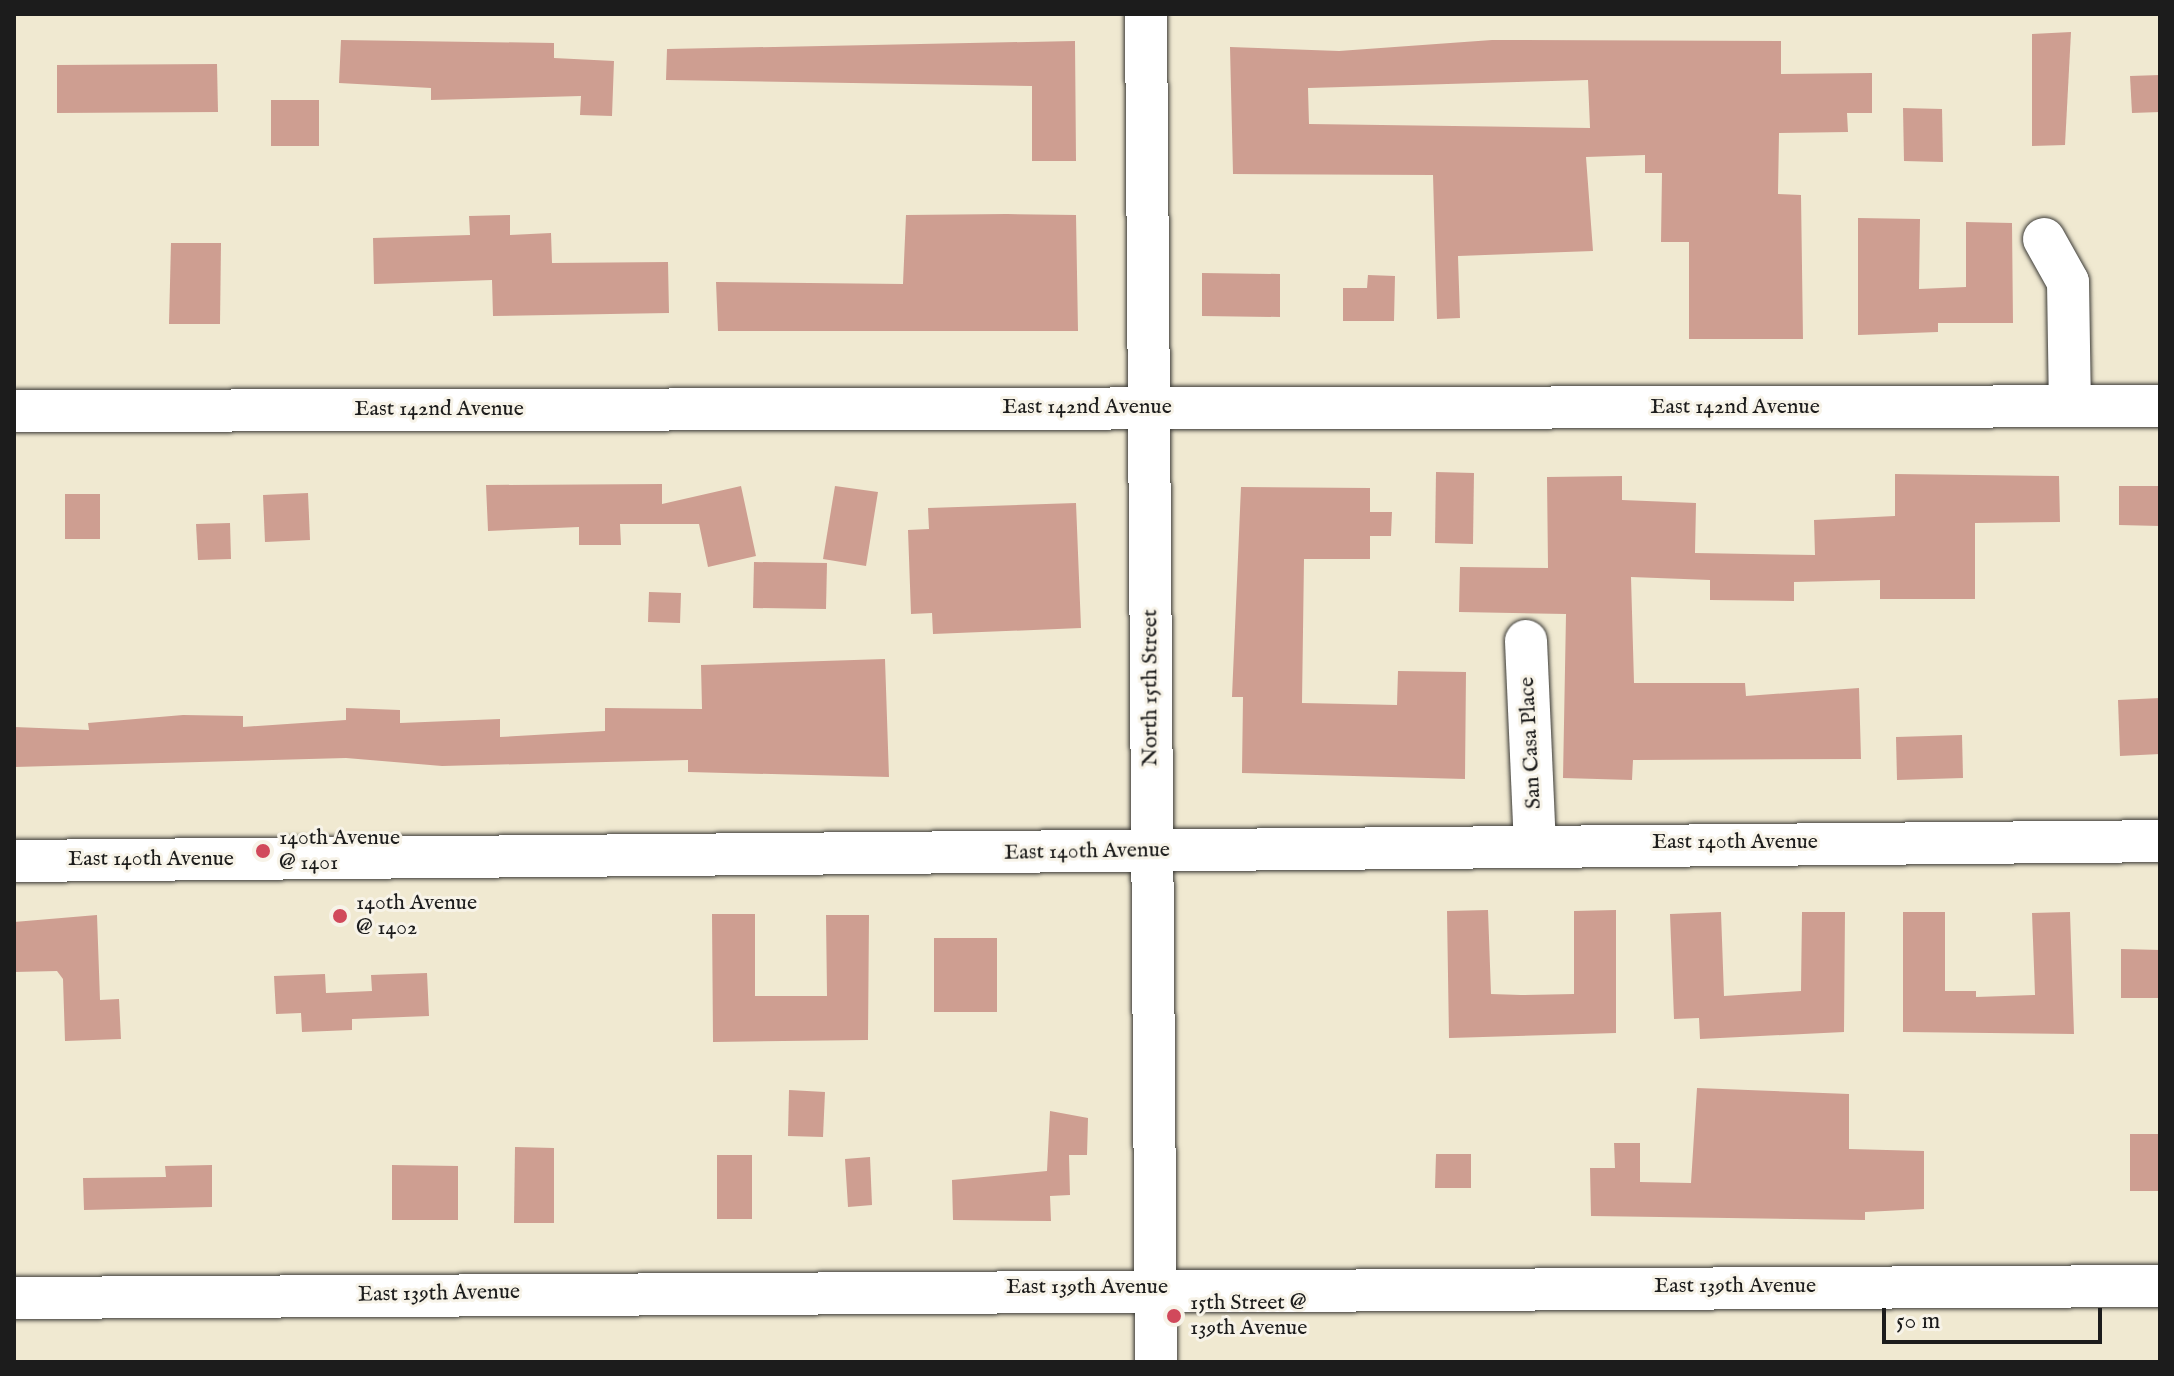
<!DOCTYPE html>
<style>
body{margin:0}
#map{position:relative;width:2174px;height:1376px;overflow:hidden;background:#f0e9d1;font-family:"IM FELL English",serif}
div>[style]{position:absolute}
.building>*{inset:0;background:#ce9e91}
.roads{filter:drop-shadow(0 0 2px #3c3b37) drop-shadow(0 0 2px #3c3b37)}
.minor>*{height:42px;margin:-21px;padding:0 21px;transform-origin:21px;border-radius:21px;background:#fff}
.dots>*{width:22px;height:22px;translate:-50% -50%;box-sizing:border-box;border:4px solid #f7f3e8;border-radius:50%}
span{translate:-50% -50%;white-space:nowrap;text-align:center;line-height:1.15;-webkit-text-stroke:6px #f7f3e8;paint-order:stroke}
.street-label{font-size:22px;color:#1c1c1c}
.poi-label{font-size:22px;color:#1c1c1c}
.left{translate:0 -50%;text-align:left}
.frame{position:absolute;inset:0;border:16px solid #1c1c1c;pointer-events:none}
.scale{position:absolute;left:1882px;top:1308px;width:220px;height:36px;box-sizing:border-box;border:4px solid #1c1c1c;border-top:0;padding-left:10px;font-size:24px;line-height:28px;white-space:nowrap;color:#1c1c1c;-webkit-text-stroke:6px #f7f3e8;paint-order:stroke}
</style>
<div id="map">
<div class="building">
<div style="clip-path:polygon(2071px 32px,2065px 145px,2032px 146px,2032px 34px)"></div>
<div style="clip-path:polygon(341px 40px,554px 43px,554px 58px,614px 61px,612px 116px,580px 115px,581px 96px,431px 100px,431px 88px,339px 83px)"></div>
<div style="clip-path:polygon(evenodd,1492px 40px,1781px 41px,1781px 74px,1872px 73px,1872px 113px,1847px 113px,1848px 132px,1779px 133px,1778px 194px,1801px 195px,1803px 339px,1689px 339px,1689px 242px,1661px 242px,1662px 173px,1645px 173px,1645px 155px,1586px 157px,1593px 251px,1458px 256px,1460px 318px,1437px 319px,1433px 175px,1233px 174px,1230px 47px,1339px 51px,1492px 40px,1588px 80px,1590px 128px,1309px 124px,1308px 88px,1588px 80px)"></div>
<div style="clip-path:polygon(1075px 41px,1076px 161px,1032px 161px,1032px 86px,666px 80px,667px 49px)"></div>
<div style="clip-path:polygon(217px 64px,218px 112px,57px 113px,57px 65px)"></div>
<div style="clip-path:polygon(2160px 75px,2160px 112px,2132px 113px,2130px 76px)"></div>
<div style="clip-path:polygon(271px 100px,319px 100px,319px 146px,271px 146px)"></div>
<div style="clip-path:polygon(1903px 108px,1942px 109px,1943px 162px,1904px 161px)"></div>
<div style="clip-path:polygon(1007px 214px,1076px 215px,1078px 331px,718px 331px,716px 282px,903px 284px,906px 215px)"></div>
<div style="clip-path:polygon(510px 215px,510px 235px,551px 233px,552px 263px,668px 262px,669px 313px,493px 316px,492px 280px,374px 284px,373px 238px,470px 235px,469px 216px)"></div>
<div style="clip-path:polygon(1858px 218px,1920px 219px,1919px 289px,1966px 287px,1966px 222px,2012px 223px,2013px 323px,1938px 323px,1938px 332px,1858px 335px)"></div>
<div style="clip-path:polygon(171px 243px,221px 243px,220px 324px,169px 324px)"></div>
<div style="clip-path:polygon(1202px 273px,1280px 274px,1280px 317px,1202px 316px)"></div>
<div style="clip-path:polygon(1368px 275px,1395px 276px,1394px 321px,1343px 321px,1343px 288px,1367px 288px)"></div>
<div style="clip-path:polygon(1436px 472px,1474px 473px,1473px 544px,1435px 543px)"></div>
<div style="clip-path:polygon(1895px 474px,2059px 476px,2060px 522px,1975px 523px,1975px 599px,1880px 599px,1880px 580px,1794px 582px,1794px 601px,1710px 600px,1710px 580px,1631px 577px,1634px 683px,1745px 683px,1746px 696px,1859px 688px,1861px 759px,1633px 760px,1632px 780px,1563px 778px,1566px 614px,1459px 612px,1460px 567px,1548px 568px,1547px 477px,1622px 476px,1622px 500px,1696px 503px,1695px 553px,1815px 555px,1814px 520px,1895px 516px)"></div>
<div style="clip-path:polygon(662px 484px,662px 504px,741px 486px,756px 556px,708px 567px,699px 524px,620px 524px,621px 545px,579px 545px,579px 527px,488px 531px,486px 485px)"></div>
<div style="clip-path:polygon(835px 486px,878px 492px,866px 566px,823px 559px)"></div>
<div style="clip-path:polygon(2119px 486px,2160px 486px,2160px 526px,2119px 525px)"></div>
<div style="clip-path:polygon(1241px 487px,1370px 488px,1370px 512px,1392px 512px,1391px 536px,1370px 536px,1370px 559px,1304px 559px,1302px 703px,1397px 705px,1398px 671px,1466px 672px,1465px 779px,1242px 773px,1243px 697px,1232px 697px)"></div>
<div style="clip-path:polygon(308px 493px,310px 540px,265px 542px,263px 495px)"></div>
<div style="clip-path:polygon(65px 494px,100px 494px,100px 539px,65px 539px)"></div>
<div style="clip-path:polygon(1076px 503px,1081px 628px,933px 634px,932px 613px,911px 614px,908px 530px,929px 529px,928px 508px)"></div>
<div style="clip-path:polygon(230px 523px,231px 559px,198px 560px,196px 524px)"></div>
<div style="clip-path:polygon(754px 562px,827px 563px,826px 609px,753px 608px)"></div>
<div style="clip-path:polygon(649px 592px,681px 593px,680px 623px,648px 622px)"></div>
<div style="clip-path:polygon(885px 659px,889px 777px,688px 772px,688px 760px,442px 766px,346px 758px,14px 767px,14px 727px,89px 730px,88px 723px,183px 715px,243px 716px,243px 727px,346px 720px,346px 708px,400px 710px,400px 723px,500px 719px,500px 737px,605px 731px,605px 708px,702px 709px,701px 665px)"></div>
<div style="clip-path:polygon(2160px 698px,2160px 754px,2120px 756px,2118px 700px)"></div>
<div style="clip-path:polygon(1962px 735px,1963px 778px,1897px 780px,1896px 737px)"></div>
<div style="clip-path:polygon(1488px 910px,1491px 994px,1521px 995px,1574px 994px,1574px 911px,1616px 910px,1616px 1033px,1449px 1038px,1447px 911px)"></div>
<div style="clip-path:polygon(1721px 912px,1724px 996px,1801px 991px,1802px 912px,1845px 912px,1844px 1032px,1700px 1039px,1699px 1018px,1674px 1019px,1670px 914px)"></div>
<div style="clip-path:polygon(1903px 912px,1945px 912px,1945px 991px,1976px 991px,1976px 997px,2035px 995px,2032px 913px,2070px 912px,2074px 1034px,1903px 1032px)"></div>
<div style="clip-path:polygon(712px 914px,755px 914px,755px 996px,827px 996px,826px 915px,869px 915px,868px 1040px,713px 1042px)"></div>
<div style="clip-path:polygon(97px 915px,100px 1000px,119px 999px,121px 1039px,65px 1041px,63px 979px,57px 971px,14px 972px,14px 922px)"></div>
<div style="clip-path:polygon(934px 938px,997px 938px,997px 1012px,934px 1012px)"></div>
<div style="clip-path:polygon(2121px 949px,2160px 950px,2160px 998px,2121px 998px)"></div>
<div style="clip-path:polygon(427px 973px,429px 1016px,352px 1019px,352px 1030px,302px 1032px,301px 1013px,276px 1014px,274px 976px,325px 974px,326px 993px,372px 991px,371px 975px)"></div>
<div style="clip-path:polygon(1697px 1088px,1849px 1094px,1849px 1149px,1924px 1151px,1924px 1209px,1865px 1212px,1865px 1220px,1591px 1216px,1590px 1168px,1615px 1168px,1614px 1143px,1640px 1143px,1640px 1182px,1691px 1183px)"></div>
<div style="clip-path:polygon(789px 1090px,825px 1092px,823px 1137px,788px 1136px)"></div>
<div style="clip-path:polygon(1050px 1111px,1088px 1118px,1087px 1155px,1069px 1155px,1070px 1195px,1050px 1196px,1051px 1221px,953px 1220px,952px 1180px,1047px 1171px)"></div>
<div style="clip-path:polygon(2130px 1134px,2160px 1134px,2160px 1191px,2130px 1191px)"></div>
<div style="clip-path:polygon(515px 1147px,554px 1148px,554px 1223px,514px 1223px)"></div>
<div style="clip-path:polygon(1436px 1154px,1471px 1154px,1471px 1188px,1435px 1188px)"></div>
<div style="clip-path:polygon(717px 1155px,752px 1155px,752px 1219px,717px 1219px)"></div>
<div style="clip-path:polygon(870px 1157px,872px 1205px,848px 1207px,845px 1159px)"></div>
<div style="clip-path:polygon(212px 1165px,212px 1207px,84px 1210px,83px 1178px,166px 1177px,165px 1166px)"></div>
<div style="clip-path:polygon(392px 1165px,458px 1166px,458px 1220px,392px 1220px)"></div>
</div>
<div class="roads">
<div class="minor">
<div style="left:1146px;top:14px;width:1348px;rotate:89.57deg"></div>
<div style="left:2044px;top:239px;width:49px;rotate:60.8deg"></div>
<div style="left:2068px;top:282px;width:124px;rotate:89.1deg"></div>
<div style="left:14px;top:411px;width:2146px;rotate:-0.13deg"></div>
<div style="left:1526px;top:641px;width:203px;rotate:87.5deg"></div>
<div style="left:14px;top:861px;width:2146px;rotate:-0.53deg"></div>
<div style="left:14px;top:1298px;width:2146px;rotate:-0.32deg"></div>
</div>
</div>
<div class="dots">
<div style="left:263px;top:851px;background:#d1495b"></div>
<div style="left:340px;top:916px;background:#d1495b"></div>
<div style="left:1174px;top:1316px;background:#d1495b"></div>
</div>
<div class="street-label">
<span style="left:1087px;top:408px">East 142nd Avenue</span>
<span style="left:1735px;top:408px">East 142nd Avenue</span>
<span style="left:439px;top:410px">East 142nd Avenue</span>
<span style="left:1151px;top:688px;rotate:-90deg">North 15th Street</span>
<span style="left:1531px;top:743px;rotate:-93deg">San Casa Place</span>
<span style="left:1735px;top:843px">East 140th Avenue</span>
<span style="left:1087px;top:852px;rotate:-1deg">East 140th Avenue</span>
<span style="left:151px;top:860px">East 140th Avenue</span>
<span style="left:1735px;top:1287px">East 139th Avenue</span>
<span style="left:1087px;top:1288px">East 139th Avenue</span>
<span style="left:439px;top:1294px;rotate:-1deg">East 139th Avenue</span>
</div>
<div class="poi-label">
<span class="left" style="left:279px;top:851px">140th Avenue<br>@ 1401</span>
<span class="left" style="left:356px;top:916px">140th Avenue<br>@ 1402</span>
<span class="left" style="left:1190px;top:1316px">15th Street @<br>139th Avenue</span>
</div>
<div class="frame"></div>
<div class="scale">50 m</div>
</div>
